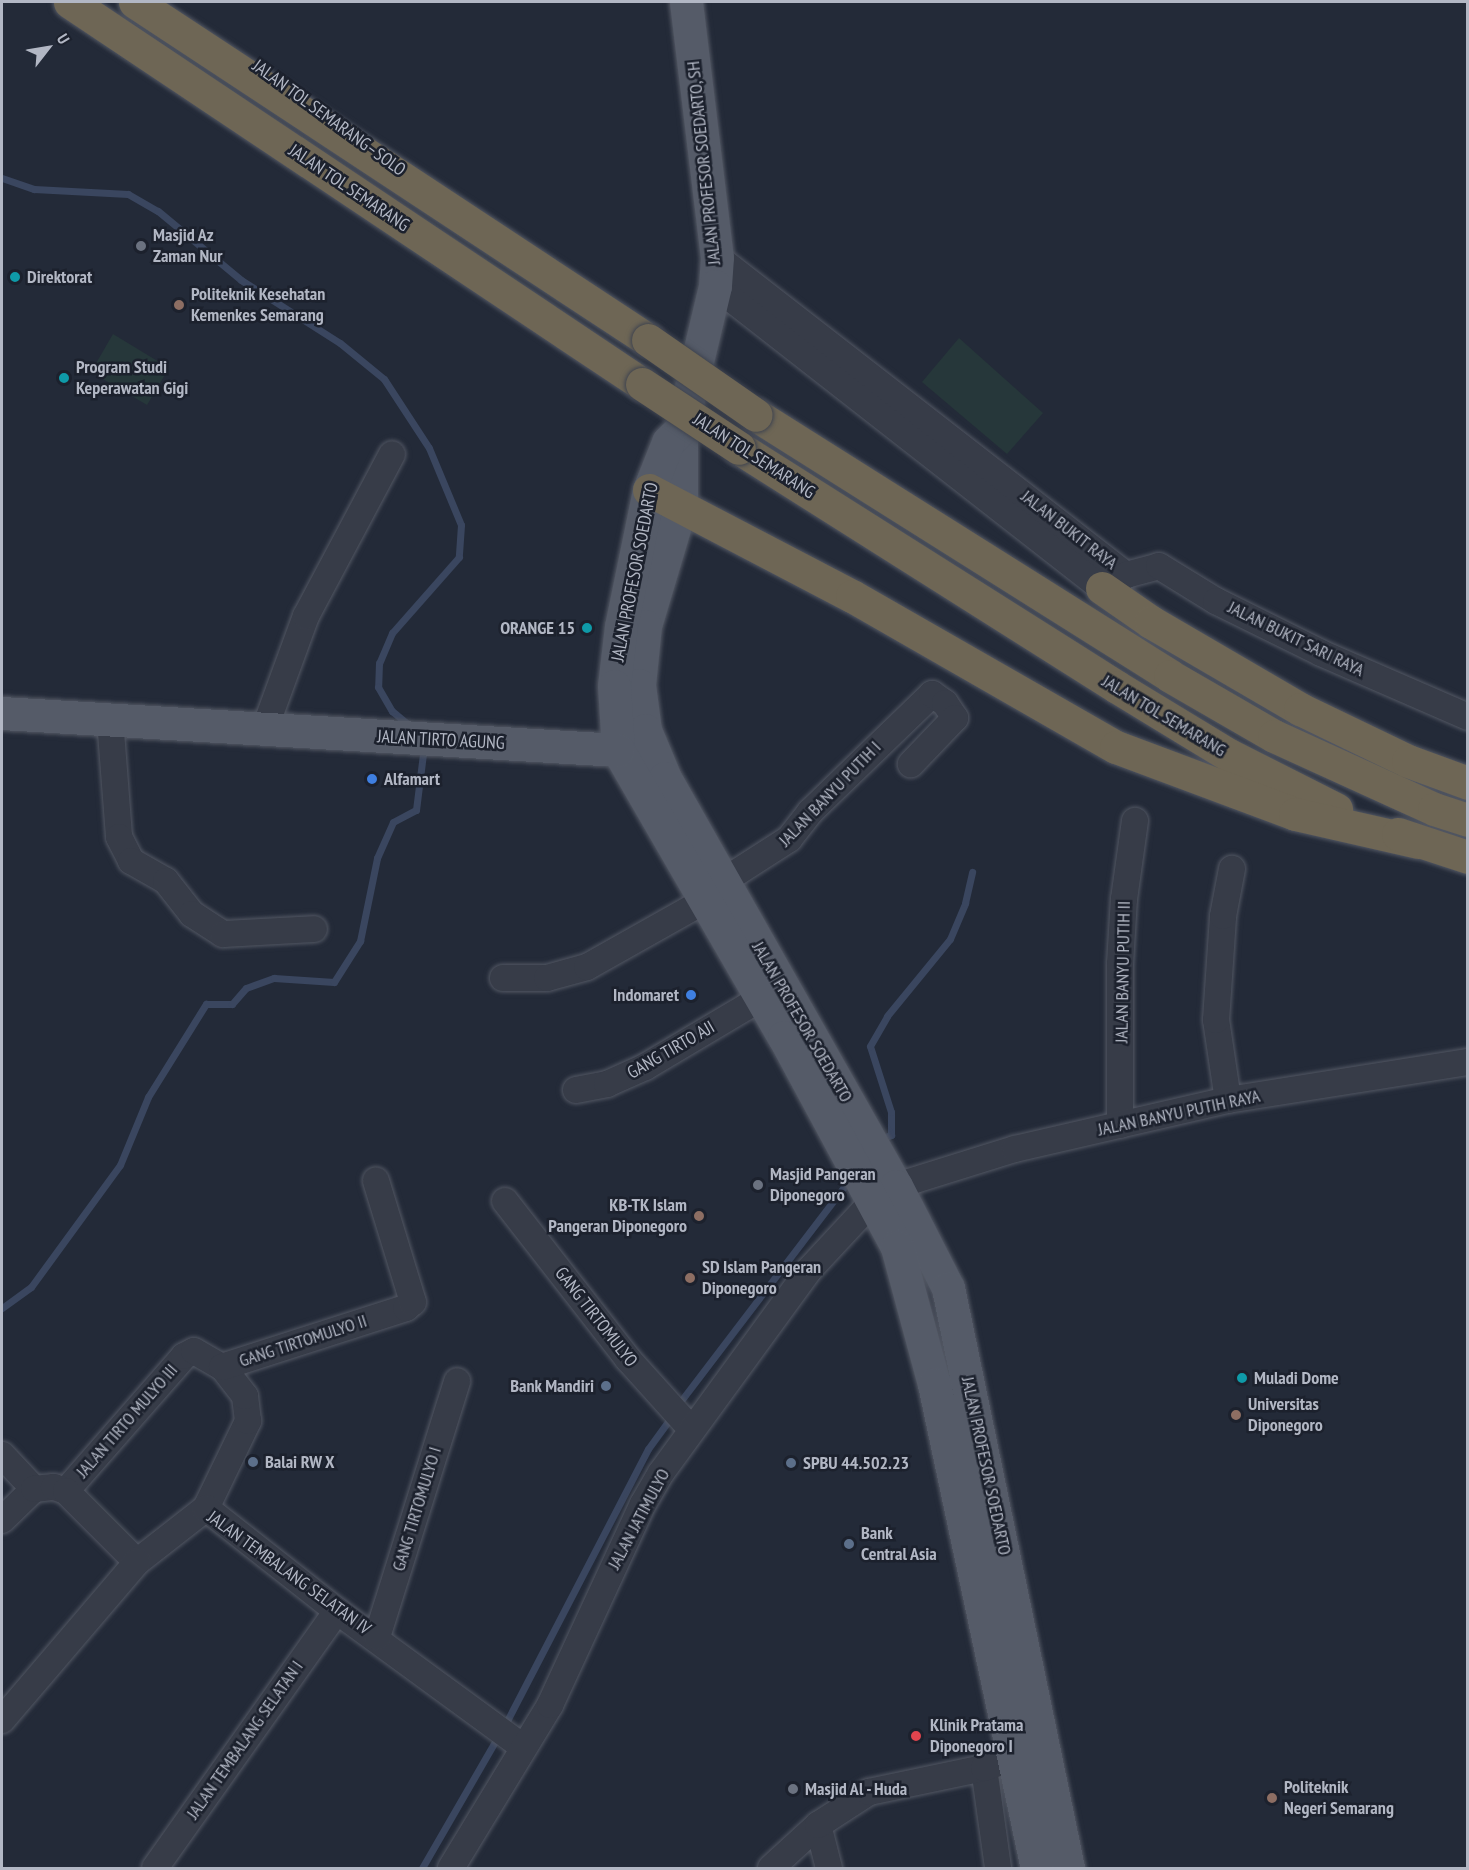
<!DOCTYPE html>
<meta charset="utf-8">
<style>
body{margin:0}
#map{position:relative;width:1469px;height:1870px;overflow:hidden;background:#232a38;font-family:"PT Sans Narrow",sans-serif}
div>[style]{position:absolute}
.green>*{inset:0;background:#26373a}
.stream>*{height:7px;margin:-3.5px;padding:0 3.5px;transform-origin:3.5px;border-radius:3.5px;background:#3a465f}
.roads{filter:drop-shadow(0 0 2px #525763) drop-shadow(0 0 2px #525763)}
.minor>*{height:26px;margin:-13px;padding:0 13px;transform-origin:13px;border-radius:13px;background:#373c48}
.major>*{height:33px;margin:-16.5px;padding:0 16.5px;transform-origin:16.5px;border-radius:16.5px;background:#555b68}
.highway>*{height:33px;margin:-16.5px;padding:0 16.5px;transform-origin:16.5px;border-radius:16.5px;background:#6e6655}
.bridges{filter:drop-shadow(0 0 2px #3f4450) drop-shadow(0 0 2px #3f4450)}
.highway-bridge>*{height:33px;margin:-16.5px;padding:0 16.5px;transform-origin:16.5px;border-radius:16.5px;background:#6e6655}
.dots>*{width:16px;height:16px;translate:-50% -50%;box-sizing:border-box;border:3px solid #1c212d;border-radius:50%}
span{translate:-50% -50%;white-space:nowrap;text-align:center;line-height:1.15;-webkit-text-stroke:5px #1c212d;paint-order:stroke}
.street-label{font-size:18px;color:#b2b7c4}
.poi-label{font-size:18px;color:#b2b7c4;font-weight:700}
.left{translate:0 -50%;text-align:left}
.right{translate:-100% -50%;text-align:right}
.frame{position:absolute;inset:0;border:3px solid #b2b7c4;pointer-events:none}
.north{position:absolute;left:18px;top:18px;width:60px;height:60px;-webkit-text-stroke:4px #1c212d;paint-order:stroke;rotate:59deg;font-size:16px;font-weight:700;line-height:24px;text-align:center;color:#b2b7c4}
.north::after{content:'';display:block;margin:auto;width:21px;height:27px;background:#b2b7c4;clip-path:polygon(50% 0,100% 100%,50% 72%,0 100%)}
</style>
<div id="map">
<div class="green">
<div style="clip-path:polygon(113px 334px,169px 368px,147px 405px,91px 372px)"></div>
<div style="clip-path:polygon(959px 338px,1043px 413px,1007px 454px,922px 382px)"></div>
</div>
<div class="stream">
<div style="left:2px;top:178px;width:34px;rotate:19deg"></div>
<div style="left:34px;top:189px;width:94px;rotate:3deg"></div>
<div style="left:128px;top:194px;width:34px;rotate:30deg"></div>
<div style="left:158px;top:211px;width:108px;rotate:39.7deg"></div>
<div style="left:241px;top:280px;width:117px;rotate:32.5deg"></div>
<div style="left:340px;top:343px;width:57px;rotate:39.3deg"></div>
<div style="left:384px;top:379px;width:82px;rotate:56.9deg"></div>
<div style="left:429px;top:448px;width:83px;rotate:67.4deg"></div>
<div style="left:461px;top:525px;width:32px;rotate:94deg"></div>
<div style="left:459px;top:557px;width:101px;rotate:131.4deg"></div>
<div style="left:392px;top:633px;width:33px;rotate:113deg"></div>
<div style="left:379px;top:663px;width:24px;rotate:92deg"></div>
<div style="left:378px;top:687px;width:28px;rotate:60deg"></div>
<div style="left:392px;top:711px;width:23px;rotate:40deg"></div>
<div style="left:880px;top:1139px;width:12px;rotate:-20deg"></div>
<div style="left:891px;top:1135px;width:23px;rotate:-90deg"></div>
<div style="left:891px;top:1112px;width:69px;rotate:-107.7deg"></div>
<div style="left:870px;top:1046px;width:34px;rotate:-60deg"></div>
<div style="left:887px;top:1016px;width:99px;rotate:-50.7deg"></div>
<div style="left:950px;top:939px;width:39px;rotate:-67deg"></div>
<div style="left:965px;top:903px;width:32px;rotate:-77deg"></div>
<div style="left:2px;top:1308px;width:36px;rotate:-36deg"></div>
<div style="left:31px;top:1287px;width:151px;rotate:-53.9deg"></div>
<div style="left:120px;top:1165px;width:74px;rotate:-67.6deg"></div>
<div style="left:148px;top:1097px;width:110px;rotate:-58.1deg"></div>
<div style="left:206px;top:1004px;width:26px"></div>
<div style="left:232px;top:1004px;width:21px;rotate:-49deg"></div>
<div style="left:246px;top:988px;width:30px;rotate:-20deg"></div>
<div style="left:274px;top:978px;width:60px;rotate:3.8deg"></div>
<div style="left:334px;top:982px;width:49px;rotate:-57.6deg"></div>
<div style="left:360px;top:941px;width:85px;rotate:-78.4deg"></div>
<div style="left:377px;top:858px;width:39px;rotate:-66deg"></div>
<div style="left:393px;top:822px;width:26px;rotate:-28deg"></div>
<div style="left:416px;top:810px;width:56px;rotate:-82.9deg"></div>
<div style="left:423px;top:754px;width:9px;rotate:-111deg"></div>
<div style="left:677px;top:1406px;width:285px;rotate:-52.7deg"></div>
<div style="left:422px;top:1868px;width:172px;rotate:-60deg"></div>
<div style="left:508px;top:1719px;width:304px;rotate:-62.6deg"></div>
<div style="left:648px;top:1449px;width:41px;rotate:-54deg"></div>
</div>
<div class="roads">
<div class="minor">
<div style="left:717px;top:257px;width:518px;rotate:37.87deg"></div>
<div style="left:715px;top:286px;width:491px;rotate:38deg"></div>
<div style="left:1102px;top:588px;width:27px;rotate:-28deg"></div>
<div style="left:1126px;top:575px;width:34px;rotate:-15deg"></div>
<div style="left:1159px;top:566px;width:67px;rotate:31.6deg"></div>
<div style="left:1216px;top:601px;width:117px;rotate:26.3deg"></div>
<div style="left:1321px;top:653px;width:160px;rotate:23.5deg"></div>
<div style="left:110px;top:719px;width:118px;rotate:85.6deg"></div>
<div style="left:119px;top:837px;width:27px;rotate:63deg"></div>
<div style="left:131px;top:861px;width:40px;rotate:29.7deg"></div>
<div style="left:166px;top:881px;width:42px;rotate:51.8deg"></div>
<div style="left:192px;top:914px;width:37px;rotate:33deg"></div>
<div style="left:223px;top:934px;width:91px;rotate:-3.1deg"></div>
<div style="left:265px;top:728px;width:119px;rotate:-69.9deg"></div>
<div style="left:306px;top:616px;width:183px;rotate:-62deg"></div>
<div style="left:722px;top:882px;width:80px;rotate:-32.7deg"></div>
<div style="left:789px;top:839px;width:34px;rotate:-52deg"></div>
<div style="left:810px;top:812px;width:170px;rotate:-44deg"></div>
<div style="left:932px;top:694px;width:16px;rotate:35deg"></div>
<div style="left:945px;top:703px;width:18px;rotate:56deg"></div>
<div style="left:955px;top:718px;width:64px;rotate:133.7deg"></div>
<div style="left:503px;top:978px;width:44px"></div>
<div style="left:547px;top:978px;width:41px;rotate:-15.4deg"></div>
<div style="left:587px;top:967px;width:134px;rotate:-29.4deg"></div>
<div style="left:576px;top:1090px;width:32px;rotate:-11deg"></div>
<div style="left:607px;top:1084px;width:42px;rotate:-24.1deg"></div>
<div style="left:645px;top:1067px;width:135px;rotate:-30.7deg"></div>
<div style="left:1228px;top:1100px;width:81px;rotate:-98.5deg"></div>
<div style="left:1216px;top:1020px;width:104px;rotate:-86.1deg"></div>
<div style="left:1223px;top:916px;width:48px;rotate:-79.2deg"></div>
<div style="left:1120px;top:1125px;width:161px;rotate:-90deg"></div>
<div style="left:1120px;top:964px;width:65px;rotate:-86.5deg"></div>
<div style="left:1124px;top:899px;width:79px;rotate:-82deg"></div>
<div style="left:896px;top:1186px;width:125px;rotate:-17.3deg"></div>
<div style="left:1015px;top:1149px;width:219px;rotate:-13deg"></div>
<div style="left:1228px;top:1100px;width:243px;rotate:-9deg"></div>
<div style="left:505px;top:1201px;width:200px;rotate:52.1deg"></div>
<div style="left:628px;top:1359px;width:94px;rotate:48deg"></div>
<div style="left:2px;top:1455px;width:47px;rotate:46.7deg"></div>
<div style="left:66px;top:1491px;width:179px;rotate:-48.8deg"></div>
<div style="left:184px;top:1356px;width:11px;rotate:-27deg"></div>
<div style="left:194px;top:1351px;width:32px;rotate:30deg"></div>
<div style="left:206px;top:1508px;width:97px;rotate:-64.2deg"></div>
<div style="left:248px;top:1421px;width:25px;rotate:-97deg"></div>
<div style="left:245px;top:1396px;width:37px;rotate:-128deg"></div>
<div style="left:222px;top:1367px;width:193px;rotate:-17.8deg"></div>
<div style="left:406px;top:1308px;width:9px;rotate:-41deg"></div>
<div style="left:413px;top:1302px;width:127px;rotate:-107deg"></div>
<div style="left:2px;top:1520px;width:45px;rotate:-44.1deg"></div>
<div style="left:34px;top:1489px;width:20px;rotate:-6deg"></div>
<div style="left:54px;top:1487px;width:13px;rotate:18deg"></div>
<div style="left:66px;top:1491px;width:100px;rotate:45deg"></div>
<div style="left:137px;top:1562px;width:88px;rotate:-38deg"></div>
<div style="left:206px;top:1508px;width:167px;rotate:38.2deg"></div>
<div style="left:337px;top:1611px;width:230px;rotate:36.2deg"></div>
<div style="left:377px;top:1637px;width:268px;rotate:-72.6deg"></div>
<div style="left:2px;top:1720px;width:208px;rotate:-49.5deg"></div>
<div style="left:984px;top:1768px;width:101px;rotate:82deg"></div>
<div style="left:818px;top:1825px;width:44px;rotate:75.7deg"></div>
<div style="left:155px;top:1868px;width:315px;rotate:-54.7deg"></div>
<div style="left:451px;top:1868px;width:191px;rotate:-58.7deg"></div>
<div style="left:550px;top:1705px;width:221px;rotate:-65.2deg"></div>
<div style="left:643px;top:1504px;width:36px;rotate:-60deg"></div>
<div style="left:661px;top:1473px;width:251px;rotate:-53.9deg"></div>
<div style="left:809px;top:1270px;width:96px;rotate:-47.1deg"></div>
<div style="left:771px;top:1868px;width:64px;rotate:-42.5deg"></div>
<div style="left:818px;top:1825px;width:61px;rotate:-32.9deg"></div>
<div style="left:869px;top:1792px;width:117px;rotate:-11.8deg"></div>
<div style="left:984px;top:1768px;width:49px;rotate:-19.2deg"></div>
</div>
<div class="major">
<div style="left:686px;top:2px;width:257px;rotate:83.1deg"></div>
<div style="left:717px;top:257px;width:29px;rotate:94deg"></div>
<div style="left:715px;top:286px;width:147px;rotate:103.4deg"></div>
<div style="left:681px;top:429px;width:76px;rotate:90deg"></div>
<div style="left:681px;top:505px;width:126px;rotate:106.6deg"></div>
<div style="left:645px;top:626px;width:59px;rotate:95.8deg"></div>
<div style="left:639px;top:685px;width:45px;rotate:82.4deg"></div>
<div style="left:645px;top:730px;width:52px;rotate:67.4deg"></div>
<div style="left:665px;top:778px;width:469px;rotate:60.5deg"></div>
<div style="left:896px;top:1186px;width:114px;rotate:63deg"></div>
<div style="left:948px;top:1288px;width:592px;rotate:78.31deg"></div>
<div style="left:681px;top:429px;width:18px;rotate:135deg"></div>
<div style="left:668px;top:442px;width:52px;rotate:111.6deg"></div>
<div style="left:649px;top:490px;width:139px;rotate:101.6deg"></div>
<div style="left:621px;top:626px;width:60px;rotate:96.7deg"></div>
<div style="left:614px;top:686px;width:64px;rotate:86.4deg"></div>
<div style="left:618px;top:750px;width:332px;rotate:60deg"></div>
<div style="left:784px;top:1037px;width:238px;rotate:61.7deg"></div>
<div style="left:897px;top:1247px;width:142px;rotate:74.9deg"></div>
<div style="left:934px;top:1384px;width:495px;rotate:78deg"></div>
<div style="left:2px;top:713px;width:617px;rotate:3.44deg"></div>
</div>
<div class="highway">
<div style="left:70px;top:2px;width:688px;rotate:33.74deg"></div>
<div style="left:135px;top:2px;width:614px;rotate:33.38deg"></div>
<div style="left:756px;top:415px;width:489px;rotate:32.2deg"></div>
<div style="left:1170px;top:676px;width:120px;rotate:30deg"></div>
<div style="left:1274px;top:736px;width:176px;rotate:24.5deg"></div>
<div style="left:1434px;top:809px;width:36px;rotate:18deg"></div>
<div style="left:739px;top:448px;width:447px;rotate:32.3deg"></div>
<div style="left:1117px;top:687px;width:131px;rotate:31.3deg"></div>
<div style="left:1229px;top:755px;width:120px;rotate:26.8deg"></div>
<div style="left:649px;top:490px;width:229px;rotate:27.6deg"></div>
<div style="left:852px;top:596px;width:304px;rotate:29.8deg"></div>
<div style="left:1116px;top:747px;width:191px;rotate:20.5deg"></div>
<div style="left:1295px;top:814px;width:126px;rotate:12.8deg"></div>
<div style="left:1102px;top:588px;width:60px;rotate:34.8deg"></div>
<div style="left:1151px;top:622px;width:173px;rotate:30.3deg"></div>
<div style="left:1300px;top:709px;width:120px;rotate:25.7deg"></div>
<div style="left:1408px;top:761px;width:64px;rotate:20.1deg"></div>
<div style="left:1398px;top:834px;width:74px;rotate:18.2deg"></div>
</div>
</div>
<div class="bridges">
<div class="highway-bridge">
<div style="left:648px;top:340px;width:131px;rotate:34.8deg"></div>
<div style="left:642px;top:384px;width:116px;rotate:33.4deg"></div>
</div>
</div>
<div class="dots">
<div style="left:141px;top:246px;background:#6b7280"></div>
<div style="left:15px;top:277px;background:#0f9aa8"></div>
<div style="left:179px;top:305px;background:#8d6e63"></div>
<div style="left:64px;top:378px;background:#0f9aa8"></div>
<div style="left:587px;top:628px;background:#0f9aa8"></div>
<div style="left:372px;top:779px;background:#3f7fe0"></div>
<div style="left:691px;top:995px;background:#3f7fe0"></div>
<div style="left:758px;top:1185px;background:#6b7280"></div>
<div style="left:699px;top:1216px;background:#8d6e63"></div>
<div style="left:690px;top:1278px;background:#8d6e63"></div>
<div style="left:1242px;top:1378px;background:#0f9aa8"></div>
<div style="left:606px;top:1386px;background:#5c6f8a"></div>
<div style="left:1236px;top:1415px;background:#8d6e63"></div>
<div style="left:253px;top:1462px;background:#5c6f8a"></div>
<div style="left:791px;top:1463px;background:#5c6f8a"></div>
<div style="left:849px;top:1544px;background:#5c6f8a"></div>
<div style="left:916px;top:1736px;background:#e0444e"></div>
<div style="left:793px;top:1789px;background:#6b7280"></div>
<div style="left:1272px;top:1798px;background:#8d6e63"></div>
</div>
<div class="street-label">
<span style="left:329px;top:118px;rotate:36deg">JALAN TOL SEMARANG–SOLO</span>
<span style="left:704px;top:163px;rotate:-96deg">JALAN PROFESOR SOEDARTO, SH</span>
<span style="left:349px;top:188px;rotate:34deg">JALAN TOL SEMARANG</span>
<span style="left:754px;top:456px;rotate:33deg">JALAN TOL SEMARANG</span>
<span style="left:1069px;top:530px;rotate:38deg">JALAN BUKIT RAYA</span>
<span style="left:635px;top:572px;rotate:-79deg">JALAN PROFESOR SOEDARTO</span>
<span style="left:1296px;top:639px;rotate:26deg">JALAN BUKIT SARI RAYA</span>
<span style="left:1164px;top:716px;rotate:31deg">JALAN TOL SEMARANG</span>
<span style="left:441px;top:740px;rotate:3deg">JALAN TIRTO AGUNG</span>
<span style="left:830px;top:794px;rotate:-46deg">JALAN BANYU PUTIH I</span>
<span style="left:1123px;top:972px;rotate:-89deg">JALAN BANYU PUTIH II</span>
<span style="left:802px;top:1022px;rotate:60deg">JALAN PROFESOR SOEDARTO</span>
<span style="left:671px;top:1050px;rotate:-30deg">GANG TIRTO AJI</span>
<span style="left:1179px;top:1113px;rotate:-12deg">JALAN BANYU PUTIH RAYA</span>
<span style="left:596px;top:1317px;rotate:52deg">GANG TIRTOMULYO</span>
<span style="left:303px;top:1341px;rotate:-18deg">GANG TIRTOMULYO II</span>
<span style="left:127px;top:1421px;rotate:-49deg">JALAN TIRTO MULYO III</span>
<span style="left:986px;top:1466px;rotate:78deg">JALAN PROFESOR SOEDARTO</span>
<span style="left:417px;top:1509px;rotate:-73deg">GANG TIRTOMULYO I</span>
<span style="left:639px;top:1519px;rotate:-62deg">JALAN JATIMULYO</span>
<span style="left:289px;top:1573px;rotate:36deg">JALAN TEMBALANG SELATAN IV</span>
<span style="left:245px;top:1740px;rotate:-55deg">JALAN TEMBALANG SELATAN I</span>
</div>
<div class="poi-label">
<span class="left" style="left:153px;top:246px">Masjid Az<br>Zaman Nur</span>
<span class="left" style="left:27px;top:277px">Direktorat</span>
<span class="left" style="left:191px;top:305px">Politeknik Kesehatan<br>Kemenkes Semarang</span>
<span class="left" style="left:76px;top:378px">Program Studi<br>Keperawatan Gigi</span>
<span class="right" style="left:575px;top:628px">ORANGE 15</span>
<span class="left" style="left:384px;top:779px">Alfamart</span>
<span class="right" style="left:679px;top:995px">Indomaret</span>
<span class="left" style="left:770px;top:1185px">Masjid Pangeran<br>Diponegoro</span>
<span class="right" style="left:687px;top:1216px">KB-TK Islam<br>Pangeran Diponegoro</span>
<span class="left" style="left:702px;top:1278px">SD Islam Pangeran<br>Diponegoro</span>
<span class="left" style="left:1254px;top:1378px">Muladi Dome</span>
<span class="right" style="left:594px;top:1386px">Bank Mandiri</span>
<span class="left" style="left:1248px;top:1415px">Universitas<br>Diponegoro</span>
<span class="left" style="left:265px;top:1462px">Balai RW X</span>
<span class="left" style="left:803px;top:1463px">SPBU 44.502.23</span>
<span class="left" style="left:861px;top:1544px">Bank<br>Central Asia</span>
<span class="left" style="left:930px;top:1736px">Klinik Pratama<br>Diponegoro I</span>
<span class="left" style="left:1284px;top:1798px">Politeknik<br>Negeri Semarang</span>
<span class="left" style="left:805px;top:1789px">Masjid Al - Huda</span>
</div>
<div class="frame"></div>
<div class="north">U</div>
</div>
